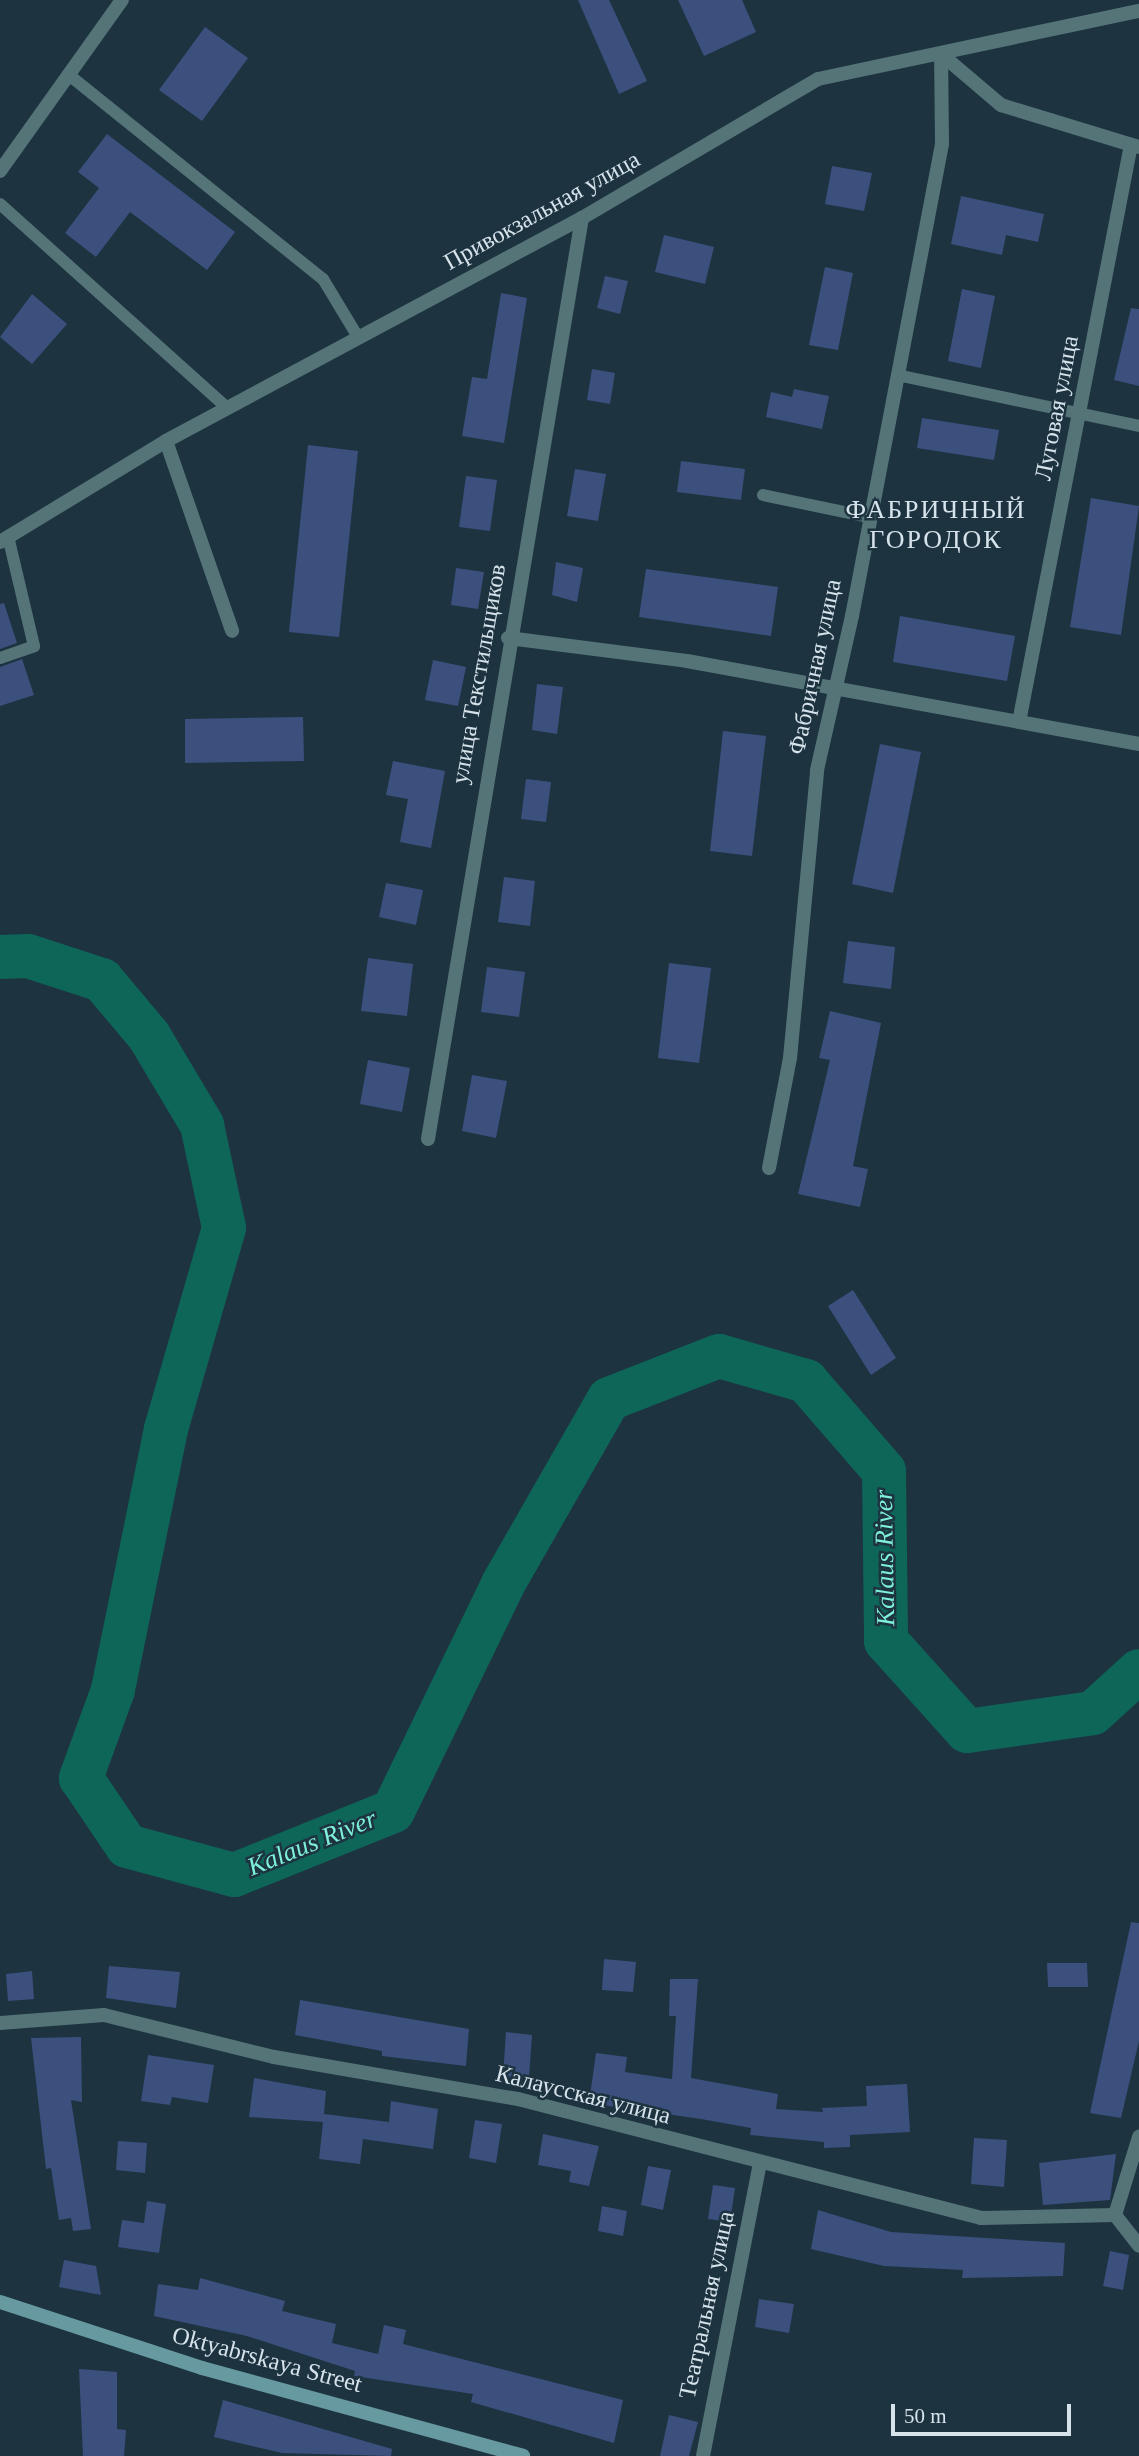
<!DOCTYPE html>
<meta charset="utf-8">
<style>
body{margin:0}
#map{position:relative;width:1139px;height:2456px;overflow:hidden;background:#1d3340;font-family:Georgia,serif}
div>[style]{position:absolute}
.river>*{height:44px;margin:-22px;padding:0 22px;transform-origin:22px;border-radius:22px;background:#0e6659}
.building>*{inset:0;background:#3b507d}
.lane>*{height:12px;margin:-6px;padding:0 6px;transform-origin:6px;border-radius:6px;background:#557478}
.street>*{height:14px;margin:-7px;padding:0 7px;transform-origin:7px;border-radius:7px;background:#557478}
.secondary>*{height:14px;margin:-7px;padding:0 7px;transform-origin:7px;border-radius:7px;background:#6799a1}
span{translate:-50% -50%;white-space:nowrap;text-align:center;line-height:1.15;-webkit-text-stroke:5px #1d3340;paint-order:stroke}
.street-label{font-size:24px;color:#d6e3eb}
.neighbourhood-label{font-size:26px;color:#d6e3eb;letter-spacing:2px}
.water-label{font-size:26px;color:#7ef0d9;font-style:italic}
.scale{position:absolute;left:891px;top:2404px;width:180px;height:32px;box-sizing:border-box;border:4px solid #d6e3eb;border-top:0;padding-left:9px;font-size:21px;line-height:24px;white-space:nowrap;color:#d6e3eb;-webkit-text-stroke:5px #1d3340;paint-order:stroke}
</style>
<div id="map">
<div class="river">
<div style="left:0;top:957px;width:28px;rotate:-2deg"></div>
<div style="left:28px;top:956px;width:78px;rotate:18deg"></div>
<div style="left:102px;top:980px;width:73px;rotate:50deg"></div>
<div style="left:149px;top:1036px;width:104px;rotate:59.2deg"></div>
<div style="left:202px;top:1125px;width:105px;rotate:77.9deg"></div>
<div style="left:224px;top:1228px;width:209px;rotate:106.1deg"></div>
<div style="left:166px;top:1429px;width:266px;rotate:101.5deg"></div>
<div style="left:113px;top:1690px;width:94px;rotate:110deg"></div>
<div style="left:81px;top:1778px;width:82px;rotate:55.9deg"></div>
<div style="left:127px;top:1846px;width:111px;rotate:15.2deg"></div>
<div style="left:234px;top:1875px;width:171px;rotate:-21.9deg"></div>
<div style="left:393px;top:1811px;width:252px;rotate:-64.1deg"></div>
<div style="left:503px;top:1584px;width:213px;rotate:-60.2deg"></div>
<div style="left:609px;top:1399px;width:118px;rotate:-21.4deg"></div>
<div style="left:719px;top:1356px;width:91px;rotate:16deg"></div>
<div style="left:806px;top:1381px;width:119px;rotate:49.1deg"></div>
<div style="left:884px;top:1471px;width:170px;rotate:89.3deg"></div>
<div style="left:886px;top:1641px;width:121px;rotate:48deg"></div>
<div style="left:967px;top:1731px;width:127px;rotate:-8.1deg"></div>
<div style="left:1093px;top:1713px;width:62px;rotate:-42.4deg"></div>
</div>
<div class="building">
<div style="clip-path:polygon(578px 0,609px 0,647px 81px,619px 94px)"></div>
<div style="clip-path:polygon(678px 0,742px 0,756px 32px,704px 56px)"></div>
<div style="clip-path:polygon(205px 27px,248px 58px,202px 121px,159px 90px)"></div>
<div style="clip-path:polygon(107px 134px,235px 232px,207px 270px,130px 212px,96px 257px,65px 233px,99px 188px,78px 172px)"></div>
<div style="clip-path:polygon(832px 166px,872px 173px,864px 211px,825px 204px)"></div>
<div style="clip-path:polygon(961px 196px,1044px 214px,1038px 242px,1006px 235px,1002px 255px,951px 244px)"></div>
<div style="clip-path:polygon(664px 235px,714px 247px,705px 284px,655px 272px)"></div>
<div style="clip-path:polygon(825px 267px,853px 273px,838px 350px,809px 345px)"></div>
<div style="clip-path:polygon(605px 276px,628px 281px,620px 314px,597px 308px)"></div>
<div style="clip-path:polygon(962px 289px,995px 296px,981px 368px,948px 361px)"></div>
<div style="clip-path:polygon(501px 293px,527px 298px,504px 443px,462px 436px,472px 377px,487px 379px)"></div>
<div style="clip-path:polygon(32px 294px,67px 324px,32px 364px,0 337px)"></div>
<div style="clip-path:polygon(1131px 308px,1139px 309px,1139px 386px,1114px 380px)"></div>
<div style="clip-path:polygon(592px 369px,615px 373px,610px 404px,587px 400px)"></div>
<div style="clip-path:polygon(794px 389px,829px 396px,822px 429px,766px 417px,771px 392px,792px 397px)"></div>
<div style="clip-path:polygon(922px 418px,999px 430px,994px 460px,917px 448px)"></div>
<div style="clip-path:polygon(308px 445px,358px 451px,339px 637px,289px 632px)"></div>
<div style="clip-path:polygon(681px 461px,745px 469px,741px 500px,677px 492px)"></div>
<div style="clip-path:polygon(575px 469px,606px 474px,598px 521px,567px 516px)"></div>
<div style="clip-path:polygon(466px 476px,497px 480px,490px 531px,459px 527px)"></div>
<div style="clip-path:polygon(1091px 498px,1139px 506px,1121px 635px,1070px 627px)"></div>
<div style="clip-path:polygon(556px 562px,583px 568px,577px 602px,552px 595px)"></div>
<div style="clip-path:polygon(456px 568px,484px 572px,478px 609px,451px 605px)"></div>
<div style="clip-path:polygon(646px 569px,778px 587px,771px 636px,639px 617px)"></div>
<div style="clip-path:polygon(4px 603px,17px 643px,0 649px,0 604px)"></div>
<div style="clip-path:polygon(900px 616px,1015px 636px,1007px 681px,893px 662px)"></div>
<div style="clip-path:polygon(22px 659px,34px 695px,0 706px,0 667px)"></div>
<div style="clip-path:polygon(433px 660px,466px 667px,458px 706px,425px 700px)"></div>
<div style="clip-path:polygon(537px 684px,563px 687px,557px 734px,532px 730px)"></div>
<div style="clip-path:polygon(303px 717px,304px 761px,185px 763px,185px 719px)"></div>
<div style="clip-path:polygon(723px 731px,766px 736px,752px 856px,710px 851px)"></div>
<div style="clip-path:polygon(880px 744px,921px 752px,893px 893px,852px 884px)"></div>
<div style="clip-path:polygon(393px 761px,445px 771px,431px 848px,400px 842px,408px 799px,386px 795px)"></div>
<div style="clip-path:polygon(526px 779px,551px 782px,546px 822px,521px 819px)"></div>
<div style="clip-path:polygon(504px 877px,535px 881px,530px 926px,498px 922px)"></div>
<div style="clip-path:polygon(386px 883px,423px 890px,416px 925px,379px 917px)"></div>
<div style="clip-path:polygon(848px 941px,895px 947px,891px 989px,843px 983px)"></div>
<div style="clip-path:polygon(368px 958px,413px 964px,407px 1016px,361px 1011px)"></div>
<div style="clip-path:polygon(669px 963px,711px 968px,699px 1063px,658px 1058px)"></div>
<div style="clip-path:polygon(487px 967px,525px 972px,519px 1017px,481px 1012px)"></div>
<div style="clip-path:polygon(830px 1011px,881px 1023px,853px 1166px,868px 1169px,860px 1207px,798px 1194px,830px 1060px,819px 1058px)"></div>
<div style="clip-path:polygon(368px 1060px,410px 1068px,402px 1112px,360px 1104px)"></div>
<div style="clip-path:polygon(472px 1075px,507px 1081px,496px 1138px,462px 1131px)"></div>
<div style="clip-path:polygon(853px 1290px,896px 1358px,871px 1375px,828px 1306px)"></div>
<div style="clip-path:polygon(1131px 1922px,1139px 1923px,1139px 2041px,1121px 2118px,1090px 2113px)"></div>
<div style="clip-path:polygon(604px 1959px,636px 1962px,633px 1992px,602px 1990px)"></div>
<div style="clip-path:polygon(1047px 1963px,1087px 1963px,1088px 1987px,1048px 1987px)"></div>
<div style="clip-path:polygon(109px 1966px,180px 1972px,176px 2008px,106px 1998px)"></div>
<div style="clip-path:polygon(32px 1971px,34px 1999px,8px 2001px,6px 1974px)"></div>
<div style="clip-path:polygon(670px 1979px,698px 1979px,691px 2078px,778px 2094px,776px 2109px,823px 2112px,822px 2108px,867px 2106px,866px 2086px,907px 2084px,910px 2132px,850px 2135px,850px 2147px,824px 2148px,824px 2142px,750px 2135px,751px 2128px,701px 2119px,589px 2103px,596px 2053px,627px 2057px,625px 2072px,672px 2079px,676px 2016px,669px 2016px)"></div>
<div style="clip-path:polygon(300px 2000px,469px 2029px,466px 2066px,382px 2056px,382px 2051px,295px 2035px)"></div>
<div style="clip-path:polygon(506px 2032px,532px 2035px,529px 2078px,503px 2076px)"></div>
<div style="clip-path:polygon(81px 2037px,82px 2102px,71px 2100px,91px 2229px,73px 2231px,71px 2218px,59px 2220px,51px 2168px,46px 2169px,31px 2038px)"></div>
<div style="clip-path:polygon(148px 2055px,214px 2065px,208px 2103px,172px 2097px,170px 2105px,141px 2101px)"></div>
<div style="clip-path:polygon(254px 2078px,326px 2091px,324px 2114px,389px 2122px,391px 2101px,438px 2109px,433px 2149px,363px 2139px,360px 2164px,319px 2159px,323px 2122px,249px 2117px)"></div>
<div style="clip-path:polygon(475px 2120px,502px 2124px,496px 2163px,469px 2158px)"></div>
<div style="clip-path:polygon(543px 2134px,599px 2146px,589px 2186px,569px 2182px,571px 2171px,538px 2165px)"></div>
<div style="clip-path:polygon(974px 2138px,1007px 2140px,1004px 2187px,971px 2184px)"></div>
<div style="clip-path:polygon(118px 2141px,147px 2143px,145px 2173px,116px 2170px)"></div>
<div style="clip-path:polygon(1116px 2154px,1110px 2200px,1043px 2205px,1039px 2163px)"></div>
<div style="clip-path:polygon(648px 2166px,671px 2170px,663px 2210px,641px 2205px)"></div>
<div style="clip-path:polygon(713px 2185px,735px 2188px,730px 2222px,708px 2219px)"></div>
<div style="clip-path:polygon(147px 2201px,166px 2204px,159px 2253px,118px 2247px,122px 2220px,144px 2223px)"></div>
<div style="clip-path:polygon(602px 2206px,627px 2211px,623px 2236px,598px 2231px)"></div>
<div style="clip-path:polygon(818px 2210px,891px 2232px,1065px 2243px,1063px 2276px,962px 2278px,963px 2270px,884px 2266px,811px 2249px)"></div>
<div style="clip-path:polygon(1110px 2251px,1129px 2255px,1123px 2290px,1103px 2286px)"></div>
<div style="clip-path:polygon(64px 2260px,96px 2266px,101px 2295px,59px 2287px)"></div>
<div style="clip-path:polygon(200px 2278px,285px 2301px,282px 2311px,336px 2324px,332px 2343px,378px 2354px,384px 2325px,406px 2330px,403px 2344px,623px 2400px,614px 2443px,471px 2402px,473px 2394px,354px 2376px,355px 2371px,247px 2336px,154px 2316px,158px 2284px,198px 2290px)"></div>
<div style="clip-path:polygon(759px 2299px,794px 2304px,789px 2333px,755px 2327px)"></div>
<div style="clip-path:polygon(79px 2369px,117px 2372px,117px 2429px,126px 2430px,124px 2456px,83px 2456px)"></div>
<div style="clip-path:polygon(223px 2400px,392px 2449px,391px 2456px,282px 2453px,214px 2437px)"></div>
<div style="clip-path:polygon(669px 2415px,698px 2422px,689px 2456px,660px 2456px)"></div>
</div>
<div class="lane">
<div style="left:69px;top:75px;width:326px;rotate:38.8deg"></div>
<div style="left:323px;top:279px;width:68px;rotate:58.9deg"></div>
<div style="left:0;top:204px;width:305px;rotate:41.9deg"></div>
<div style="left:897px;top:375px;width:247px;rotate:11.9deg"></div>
<div style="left:763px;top:495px;width:107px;rotate:11.8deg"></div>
<div style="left:0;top:658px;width:36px;rotate:-19deg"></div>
<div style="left:34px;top:646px;width:113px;rotate:-103.3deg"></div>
</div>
<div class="street">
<div style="left:941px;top:54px;width:79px;rotate:40.4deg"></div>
<div style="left:1001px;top:105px;width:143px;rotate:17deg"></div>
<div style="left:0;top:171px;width:210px;rotate:-54.5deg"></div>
<div style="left:166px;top:441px;width:201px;rotate:70.8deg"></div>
<div style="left:0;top:542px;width:194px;rotate:-31.3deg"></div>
<div style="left:166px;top:441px;width:472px;rotate:-28.2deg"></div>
<div style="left:582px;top:218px;width:274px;rotate:-30.5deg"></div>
<div style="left:818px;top:79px;width:328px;rotate:-12deg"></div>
<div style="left:508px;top:638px;width:180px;rotate:7.3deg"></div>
<div style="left:687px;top:661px;width:460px;rotate:10.4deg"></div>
<div style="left:1019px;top:722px;width:588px;rotate:-79.02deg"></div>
<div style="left:428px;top:1139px;width:934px;rotate:-80.51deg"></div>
<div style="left:769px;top:1168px;width:112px;rotate:-79.2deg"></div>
<div style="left:790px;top:1058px;width:289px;rotate:-84.6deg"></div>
<div style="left:817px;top:770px;width:158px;rotate:-77.2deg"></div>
<div style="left:852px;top:616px;width:481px;rotate:-79.2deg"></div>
<div style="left:942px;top:143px;width:89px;rotate:-90.6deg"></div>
<div style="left:0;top:2023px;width:104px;rotate:-4.4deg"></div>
<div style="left:104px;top:2015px;width:175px;rotate:13.9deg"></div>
<div style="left:274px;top:2057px;width:248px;rotate:9.8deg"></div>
<div style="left:518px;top:2099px;width:478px;rotate:14.4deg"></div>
<div style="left:981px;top:2218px;width:134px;rotate:-1.3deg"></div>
<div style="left:1115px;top:2215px;width:39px;rotate:52deg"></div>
<div style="left:1115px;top:2215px;width:82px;rotate:-72.9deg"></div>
<div style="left:703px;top:2456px;width:298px;rotate:-79deg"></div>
</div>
<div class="secondary">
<div style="left:0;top:2302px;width:213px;rotate:18.1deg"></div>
<div style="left:202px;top:2368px;width:333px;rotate:15.3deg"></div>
</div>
<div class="street-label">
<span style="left:542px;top:211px;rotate:-29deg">Привокзальная улица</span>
<span style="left:1057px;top:408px;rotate:-79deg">Луговая улица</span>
<span style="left:815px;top:667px;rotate:-78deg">Фабричная улица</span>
<span style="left:479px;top:674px;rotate:-80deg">улица Текстильщиков</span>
<span style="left:583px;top:2095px;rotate:14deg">Калаусская улица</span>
<span style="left:707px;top:2305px;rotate:-78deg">Театральная улица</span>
<span style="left:267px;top:2360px;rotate:15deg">Oktyabrskaya Street</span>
</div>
<div class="neighbourhood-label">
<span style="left:936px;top:525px">ФАБРИЧНЫЙ<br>ГОРОДОК</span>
</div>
<div class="water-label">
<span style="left:885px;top:1558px;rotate:-91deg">Kalaus River</span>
<span style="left:312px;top:1843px;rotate:-22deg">Kalaus River</span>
</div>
<div class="scale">50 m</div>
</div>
